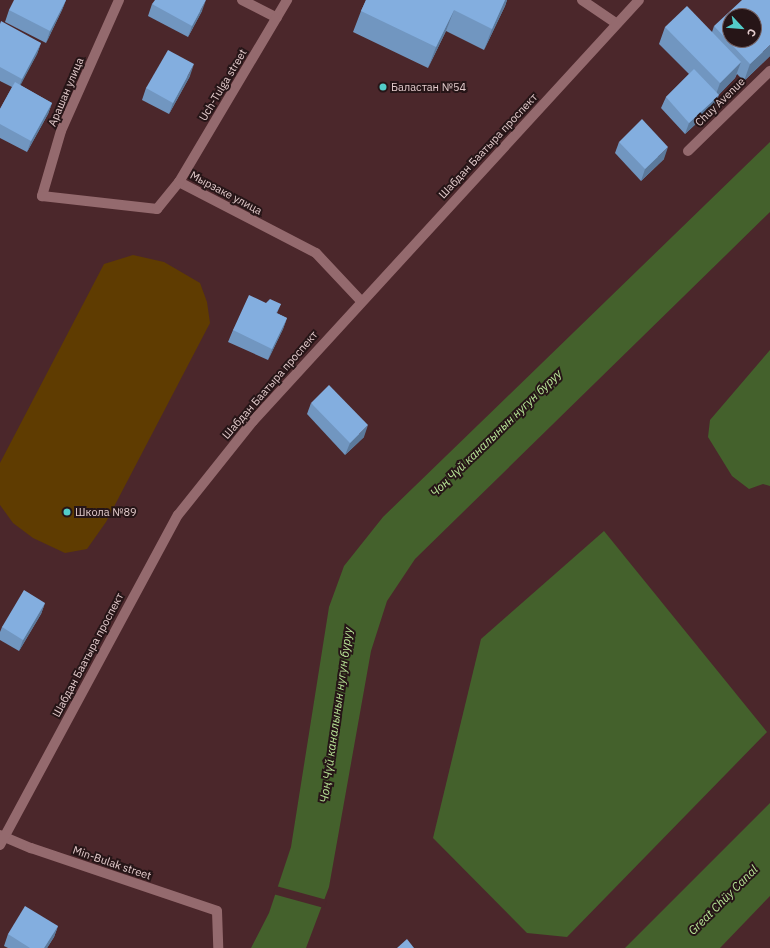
<!DOCTYPE html>
<meta charset="utf-8">
<style>
body{margin:0}
#map{position:relative;width:770px;height:948px;overflow:hidden;background:#4b272b;font-family:"IBM Plex Sans",sans-serif}
div>[style]{position:absolute}
.green>*{inset:0;background:#5f3c01}
.water>*{inset:0;background:#44612c}
.pier>*{inset:0;background:#4b272b}
.minor>*{height:10px;margin:-5px;padding:0 5px;transform-origin:5px;border-radius:5px;background:#946a6e}
.wall>*{inset:0;background:#7196c0}
.shaded-wall>*{inset:0;background:#5c7a9c}
.building>*{inset:0;background:#83aedf}
.dots>*{width:11px;height:11px;translate:-50% -50%;box-sizing:border-box;border:2px solid #261517;border-radius:50%}
span{translate:-50% -50%;white-space:nowrap;text-align:center;line-height:1.15;-webkit-text-stroke:4px #261517;paint-order:stroke}
.street-label{font-size:11px;color:#e3cbcc}
.poi-label{font-size:11px;color:#e3cbcc}
.left{translate:0 -50%;text-align:left}
.water-label{font-size:12px;color:#b9e697;font-style:italic}
.north{position:absolute;left:722px;top:8px;width:40px;height:40px;box-sizing:border-box;background:#261517;border:1px solid #725e5f;border-radius:50%;rotate:116deg;font-size:11px;font-weight:700;line-height:16px;text-align:center;color:#e3cbcc}
.north::after{content:'';display:block;margin:auto;width:14px;height:18px;background:#53cdc9;clip-path:polygon(50% 0,100% 100%,50% 72%,0 100%)}
</style>
<div id="map">
<div class="green">
<div style="clip-path:polygon(133px 255px,164px 262px,200px 283px,207px 302px,210px 323px,106px 522px,87px 549px,65px 553px,33px 538px,13px 523px,0 505px,0 463px,104px 264px)"></div>
</div>
<div class="water">
<div style="clip-path:polygon(770px 142px,770px 212px,415px 559px,387px 601px,371px 651px,329px 887px,306px 948px,251px 948px,269px 913px,291px 847px,329px 607px,344px 566px,383px 517px)"></div>
<div style="clip-path:polygon(770px 350px,770px 486px,763px 484px,749px 489px,732px 476px,708px 437px,710px 420px)"></div>
<div style="clip-path:polygon(604px 531px,767px 732px,567px 937px,527px 933px,433px 838px,481px 639px)"></div>
<div style="clip-path:polygon(770px 803px,770px 896px,720px 948px,625px 948px)"></div>
</div>
<div class="pier">
<div style="clip-path:polygon(276px 886px,327px 900px,324px 908px,273px 894px)"></div>
</div>
<div class="minor">
<div style="left:119px;top:0;width:143px;rotate:113.9deg"></div>
<div style="left:61px;top:131px;width:68px;rotate:106.3deg"></div>
<div style="left:42px;top:196px;width:116px;rotate:6.4deg"></div>
<div style="left:157px;top:209px;width:35px;rotate:-51deg"></div>
<div style="left:179px;top:182px;width:154px;rotate:27.4deg"></div>
<div style="left:316px;top:253px;width:66px;rotate:46.8deg"></div>
<div style="left:242px;top:0;width:39px;rotate:27deg"></div>
<div style="left:582px;top:0;width:42px;rotate:34.4deg"></div>
<div style="left:688px;top:151px;width:115px;rotate:-44.3deg"></div>
<div style="left:179px;top:182px;width:212px;rotate:-59.3deg"></div>
<div style="left:0;top:835px;width:34px;rotate:23deg"></div>
<div style="left:31px;top:848px;width:196px;rotate:18.7deg"></div>
<div style="left:217px;top:911px;width:37px;rotate:88deg"></div>
<div style="left:0;top:845px;width:375px;rotate:-61.7deg"></div>
<div style="left:178px;top:515px;width:120px;rotate:-51.4deg"></div>
<div style="left:253px;top:421px;width:571px;rotate:-47.48deg"></div>
</div>
<div class="wall">
<div style="clip-path:polygon(66px 0,62px 10px,46px 43px,5px 22px,9px 10px)"></div>
<div style="clip-path:polygon(366px 0,507px 0,505px 6px,484px 50px,446px 31px,428px 68px,353px 32px,361px 11px)"></div>
<div style="clip-path:polygon(152px 4px,202px 11px,188px 37px,148px 16px)"></div>
<div style="clip-path:polygon(0 24px,41px 43px,37px 54px,20px 85px,52px 103px,48px 114px,27px 152px,0 138px,0 109px,12px 87px,0 81px)"></div>
<div style="clip-path:polygon(714px 26px,770px 56px,744px 81px,737px 74px,735px 78px,718px 95px,714px 107px,685px 134px,661px 108px,666px 97px,689px 74px,659px 44px,665px 27px,712px 32px)"></div>
<div style="clip-path:polygon(190px 76px,169px 114px,142px 100px,146px 88px)"></div>
<div style="clip-path:polygon(619px 142px,664px 159px,641px 181px,615px 153px)"></div>
<div style="clip-path:polygon(266px 303px,281px 304px,277px 313px,287px 318px,283px 329px,268px 360px,228px 342px,233px 330px)"></div>
<div style="clip-path:polygon(311px 403px,364px 437px,345px 455px,307px 414px)"></div>
<div style="clip-path:polygon(45px 603px,41px 614px,19px 651px,0 640px,0 632px,2px 627px)"></div>
<div style="clip-path:polygon(58px 926px,54px 937px,47px 948px,8px 948px,4px 946px,8px 934px)"></div>
</div>
<div class="shaded-wall">
<div style="clip-path:polygon(66px 0,62px 10px,46px 43px,50px 31px)"></div>
<div style="clip-path:polygon(206px 0,202px 11px,188px 37px,192px 26px)"></div>
<div style="clip-path:polygon(505px 0,507px 0,505px 6px,484px 50px,492px 29px)"></div>
<div style="clip-path:polygon(454px 10px,446px 31px,428px 68px,436px 47px)"></div>
<div style="clip-path:polygon(41px 43px,37px 54px,18px 90px,22px 79px)"></div>
<div style="clip-path:polygon(770px 45px,770px 56px,744px 81px,750px 64px)"></div>
<div style="clip-path:polygon(741px 62px,735px 78px,714px 100px,720px 83px)"></div>
<div style="clip-path:polygon(194px 64px,190px 76px,169px 114px,173px 103px)"></div>
<div style="clip-path:polygon(719px 95px,714px 107px,685px 134px,689px 123px)"></div>
<div style="clip-path:polygon(52px 103px,48px 114px,27px 152px,31px 141px)"></div>
<div style="clip-path:polygon(668px 147px,664px 159px,641px 181px,645px 169px)"></div>
<div style="clip-path:polygon(287px 318px,283px 329px,268px 360px,272px 349px)"></div>
<div style="clip-path:polygon(368px 425px,364px 437px,345px 455px,350px 443px)"></div>
<div style="clip-path:polygon(45px 603px,41px 614px,19px 651px,23px 640px)"></div>
<div style="clip-path:polygon(58px 926px,54px 937px,47px 948px,44px 948px)"></div>
</div>
<div class="building">
<div style="clip-path:polygon(14px 0,66px 0,50px 31px,9px 10px)"></div>
<div style="clip-path:polygon(155px 0,206px 0,192px 26px,152px 4px)"></div>
<div style="clip-path:polygon(366px 0,505px 0,492px 29px,454px 10px,436px 47px,361px 11px)"></div>
<div style="clip-path:polygon(evenodd,742px 0,770px 0,770px 45px,750px 64px,714px 26px,742px 0,730px 16px,754px 16px,754px 40px,730px 40px,730px 16px)"></div>
<div style="clip-path:polygon(687px 6px,741px 62px,720px 83px,665px 27px)"></div>
<div style="clip-path:polygon(1px 21px,41px 43px,22px 79px,0 67px,0 24px)"></div>
<div style="clip-path:polygon(168px 50px,194px 64px,173px 103px,146px 88px)"></div>
<div style="clip-path:polygon(694px 69px,719px 95px,689px 123px,666px 97px)"></div>
<div style="clip-path:polygon(15px 82px,52px 103px,31px 141px,0 124px,0 109px)"></div>
<div style="clip-path:polygon(642px 119px,668px 147px,645px 169px,619px 142px)"></div>
<div style="clip-path:polygon(249px 295px,266px 303px,270px 299px,281px 304px,276px 313px,287px 318px,272px 349px,233px 330px)"></div>
<div style="clip-path:polygon(329px 385px,368px 425px,350px 443px,311px 403px)"></div>
<div style="clip-path:polygon(24px 590px,45px 603px,23px 640px,2px 627px)"></div>
<div style="clip-path:polygon(25px 906px,58px 926px,44px 948px,30px 948px,8px 934px)"></div>
<div style="clip-path:polygon(407px 939px,414px 948px,397px 948px)"></div>
</div>
<div class="dots">
<div style="left:383px;top:87px;background:#53cdc9"></div>
<div style="left:67px;top:512px;background:#53cdc9"></div>
</div>
<div class="street-label">
<span style="left:223px;top:85px;rotate:-59deg">Uch-Tulga street</span>
<span style="left:66px;top:92px;rotate:-67deg">Арашан улица</span>
<span style="left:720px;top:102px;rotate:-44deg">Chuy Avenue</span>
<span style="left:488px;top:146px;rotate:-47deg">Шабдан Баатыра проспект</span>
<span style="left:226px;top:193px;rotate:28deg">Мырзаке улица</span>
<span style="left:270px;top:385px;rotate:-49deg">Шабдан Баатыра проспект</span>
<span style="left:88px;top:655px;rotate:-62deg">Шабдан Баатыра проспект</span>
<span style="left:112px;top:863px;rotate:19deg">Min-Bulak street</span>
</div>
<div class="poi-label">
<span class="left" style="left:391px;top:87px">Баластан №54</span>
<span class="left" style="left:75px;top:512px">Школа №89</span>
</div>
<div class="water-label">
<span style="left:496px;top:433px;rotate:-44deg">Чоң Чүй каналынын нугун буруу</span>
<span style="left:336px;top:715px;rotate:-82deg">Чоң Чүй каналынын нугун буруу</span>
<span style="left:723px;top:900px;rotate:-45deg">Great Chüy Canal</span>
</div>
<div class="north">С</div>
</div>
